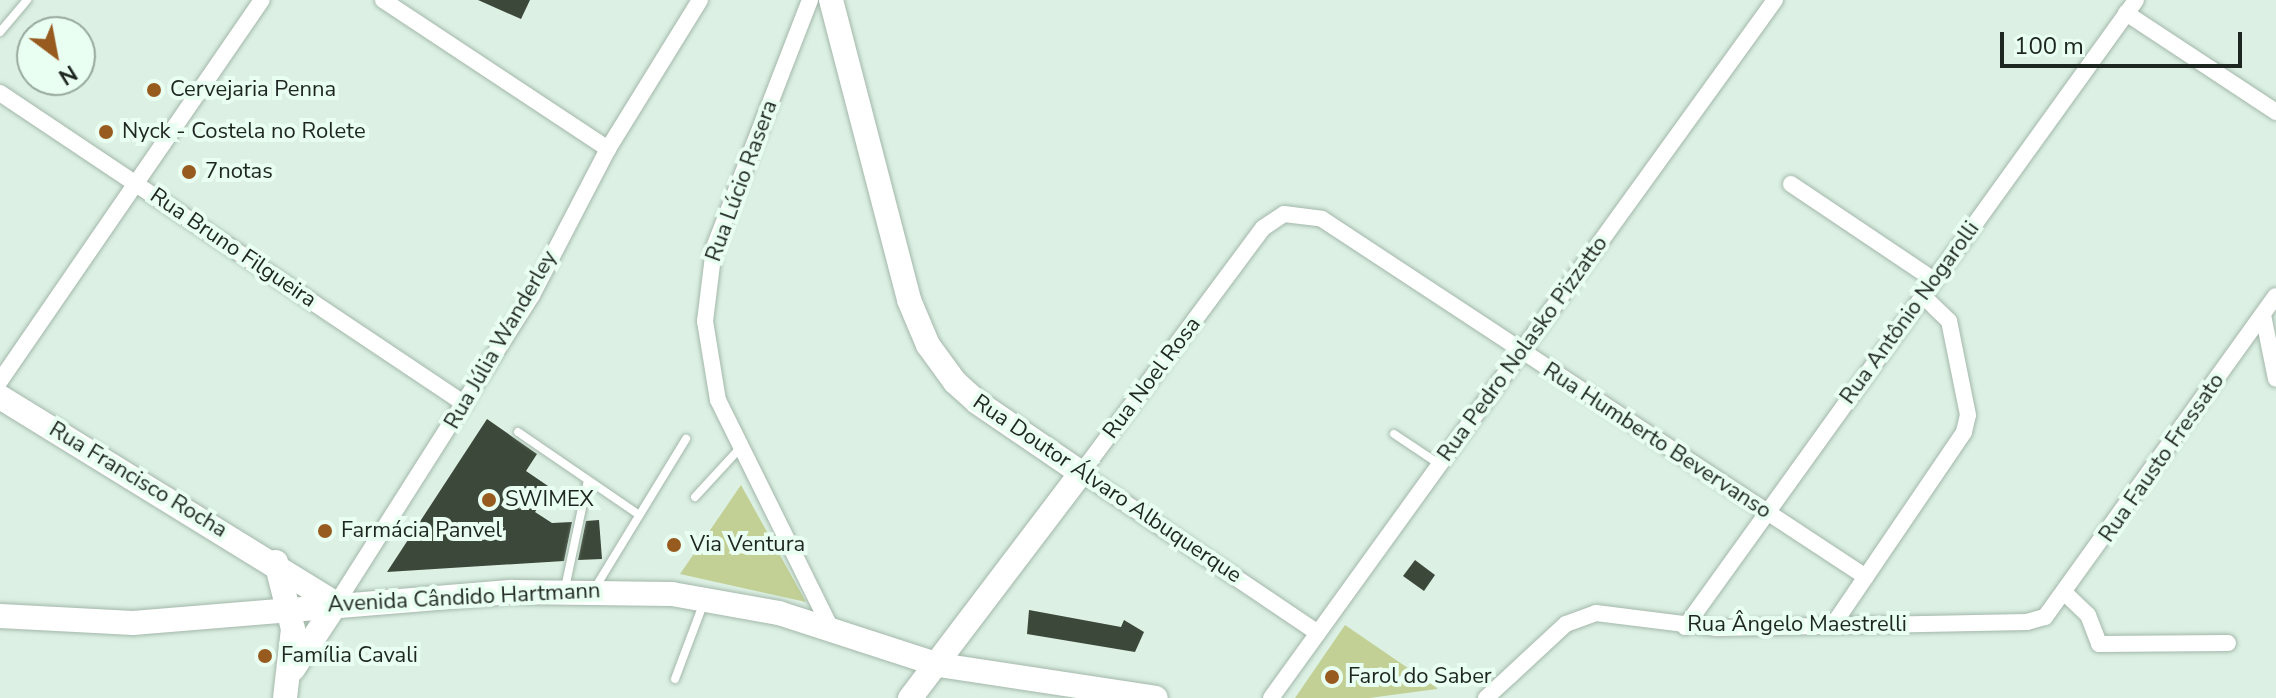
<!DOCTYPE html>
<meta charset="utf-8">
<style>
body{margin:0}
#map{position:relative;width:2276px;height:698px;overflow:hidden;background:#dcf1e4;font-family:"Nunito Sans",sans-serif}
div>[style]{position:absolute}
.green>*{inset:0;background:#c2d095}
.building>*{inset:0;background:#3c4839}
.roads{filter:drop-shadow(0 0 2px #a3b7aa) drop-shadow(0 0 2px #a3b7aa)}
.lane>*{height:8px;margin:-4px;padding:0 4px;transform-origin:4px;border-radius:4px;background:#fff}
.street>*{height:16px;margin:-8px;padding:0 8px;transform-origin:8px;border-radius:8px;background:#fff}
.secondary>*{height:24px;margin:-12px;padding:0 12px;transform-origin:12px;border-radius:12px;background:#fff}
.dots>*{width:22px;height:22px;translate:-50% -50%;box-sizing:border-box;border:4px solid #e9fff1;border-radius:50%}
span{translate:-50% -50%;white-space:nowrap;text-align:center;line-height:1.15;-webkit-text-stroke:8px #e9fff1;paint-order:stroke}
.poi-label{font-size:22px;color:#1e2621}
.left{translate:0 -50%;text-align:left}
.street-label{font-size:22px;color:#1e2621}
.north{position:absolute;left:16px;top:16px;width:80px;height:80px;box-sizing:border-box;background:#e9fff1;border:2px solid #98a89e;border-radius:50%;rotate:148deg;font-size:22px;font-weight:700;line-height:32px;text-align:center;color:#1e2621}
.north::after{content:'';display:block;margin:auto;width:28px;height:36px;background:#985b1f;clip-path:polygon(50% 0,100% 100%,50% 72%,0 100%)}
.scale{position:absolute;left:2000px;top:32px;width:242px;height:36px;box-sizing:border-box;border:4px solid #1e2621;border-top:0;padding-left:10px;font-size:24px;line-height:28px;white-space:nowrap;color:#1e2621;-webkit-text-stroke:6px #e9fff1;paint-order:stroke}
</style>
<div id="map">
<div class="green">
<div style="clip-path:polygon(741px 485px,806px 602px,680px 574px)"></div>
<div style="clip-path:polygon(1345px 625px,1437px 688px,1437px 689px,1369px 698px,1295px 698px)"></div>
</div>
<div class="building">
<div style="clip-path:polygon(478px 0,530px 0,521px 19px)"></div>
<div style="clip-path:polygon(487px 419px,537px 454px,526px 471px,551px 488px,535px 512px,552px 523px,572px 522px,564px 561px,387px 572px)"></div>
<div style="clip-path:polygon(599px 520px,602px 559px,578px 560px,586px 521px)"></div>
<div style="clip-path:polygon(1415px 560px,1435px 575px,1424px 591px,1403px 576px)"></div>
<div style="clip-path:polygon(1029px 610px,1121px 627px,1124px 620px,1144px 632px,1135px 652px,1027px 634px)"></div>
</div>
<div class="roads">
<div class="lane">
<div style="left:0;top:32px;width:42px;rotate:-49.8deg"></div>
<div style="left:518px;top:432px;width:147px;rotate:34.4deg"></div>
<div style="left:1394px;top:434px;width:54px;rotate:33.7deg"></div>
<div style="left:695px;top:497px;width:67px;rotate:-47.4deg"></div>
<div style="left:565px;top:588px;width:110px;rotate:-78deg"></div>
<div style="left:595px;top:588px;width:175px;rotate:-58.6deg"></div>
<div style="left:675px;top:679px;width:82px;rotate:-69.4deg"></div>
</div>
<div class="street">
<div style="left:383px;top:0;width:270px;rotate:33.5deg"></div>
<div style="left:810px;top:0;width:266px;rotate:111.2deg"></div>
<div style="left:714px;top:248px;width:74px;rotate:97deg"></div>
<div style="left:705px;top:321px;width:80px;rotate:80.7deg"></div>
<div style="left:718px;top:400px;width:255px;rotate:63.7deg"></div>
<div style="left:2126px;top:13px;width:180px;rotate:33.4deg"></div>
<div style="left:0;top:93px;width:559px;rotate:33.78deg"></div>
<div style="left:1791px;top:184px;width:172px;rotate:33.9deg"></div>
<div style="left:2263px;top:315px;width:65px;rotate:78.5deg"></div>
<div style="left:0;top:381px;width:462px;rotate:-55.5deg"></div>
<div style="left:2066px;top:594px;width:30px;rotate:44deg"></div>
<div style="left:2088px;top:615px;width:31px;rotate:69deg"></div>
<div style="left:2099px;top:644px;width:129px;rotate:-0.4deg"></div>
<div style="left:336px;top:604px;width:366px;rotate:-57.6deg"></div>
<div style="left:532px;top:295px;width:165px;rotate:-62.5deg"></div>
<div style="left:608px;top:149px;width:175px;rotate:-58.3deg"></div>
<div style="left:1833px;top:625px;width:233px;rotate:-55.8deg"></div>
<div style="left:1964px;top:432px;width:17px;rotate:-77deg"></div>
<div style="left:1968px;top:415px;width:96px;rotate:-101.4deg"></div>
<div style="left:1949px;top:321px;width:36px;rotate:-136deg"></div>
<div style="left:1685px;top:627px;width:772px;rotate:-54.27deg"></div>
<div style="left:1318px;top:633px;width:286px;rotate:-146deg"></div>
<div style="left:1081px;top:473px;width:305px;rotate:-53.4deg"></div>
<div style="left:1263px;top:228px;width:25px;rotate:-34deg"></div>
<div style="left:1284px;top:214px;width:38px;rotate:7deg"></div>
<div style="left:1322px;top:219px;width:651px;rotate:33.35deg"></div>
<div style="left:1271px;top:698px;width:861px;rotate:-54.17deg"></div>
<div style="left:1486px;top:698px;width:109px;rotate:-42.8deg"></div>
<div style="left:1566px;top:624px;width:32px;rotate:-20deg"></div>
<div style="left:1596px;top:613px;width:122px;rotate:7.1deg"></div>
<div style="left:1717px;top:628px;width:310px;rotate:-1.1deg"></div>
<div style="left:2027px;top:622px;width:19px;rotate:-16deg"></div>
<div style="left:2045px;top:617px;width:395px;rotate:-54.3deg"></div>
</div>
<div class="secondary">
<div style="left:831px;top:0;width:310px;rotate:75.4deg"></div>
<div style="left:909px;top:300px;width:49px;rotate:67.1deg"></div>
<div style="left:928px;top:345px;width:46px;rotate:53.9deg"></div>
<div style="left:955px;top:382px;width:30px;rotate:42deg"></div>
<div style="left:977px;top:402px;width:126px;rotate:34.3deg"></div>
<div style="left:1081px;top:473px;width:283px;rotate:127.2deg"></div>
<div style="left:0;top:397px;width:395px;rotate:31.6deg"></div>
<div style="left:276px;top:562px;width:69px;rotate:75.8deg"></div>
<div style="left:293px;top:629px;width:69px;rotate:96.6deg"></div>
<div style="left:0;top:616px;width:133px;rotate:3deg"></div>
<div style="left:133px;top:623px;width:381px;rotate:-4.7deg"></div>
<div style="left:513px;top:592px;width:159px;rotate:0.7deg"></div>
<div style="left:672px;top:594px;width:109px;rotate:10.1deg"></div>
<div style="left:779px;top:613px;width:168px;rotate:18deg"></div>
<div style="left:939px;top:665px;width:219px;rotate:8.6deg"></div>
<div style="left:293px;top:669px;width:78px;rotate:-56.5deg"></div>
</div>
</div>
<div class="dots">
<div style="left:154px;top:90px;background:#985b1f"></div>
<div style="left:106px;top:132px;background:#985b1f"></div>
<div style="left:189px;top:172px;background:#985b1f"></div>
<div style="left:489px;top:500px;background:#985b1f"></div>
<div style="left:325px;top:531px;background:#985b1f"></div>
<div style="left:674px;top:545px;background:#985b1f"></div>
<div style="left:265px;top:656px;background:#985b1f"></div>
<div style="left:1332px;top:677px;background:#985b1f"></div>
</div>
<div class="poi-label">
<span class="left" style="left:170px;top:90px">Cervejaria Penna</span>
<span class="left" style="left:122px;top:132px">Nyck - Costela no Rolete</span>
<span class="left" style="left:205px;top:172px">7notas</span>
<span class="left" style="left:505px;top:500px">SWIMEX</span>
<span class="left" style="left:341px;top:531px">Farmácia Panvel</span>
<span class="left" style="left:690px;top:545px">Via Ventura</span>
<span class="left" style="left:281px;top:656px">Família Cavali</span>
<span class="left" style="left:1348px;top:677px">Farol do Saber</span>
</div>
<div class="street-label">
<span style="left:742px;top:181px;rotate:-70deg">Rua Lúcio Rasera</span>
<span style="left:233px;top:248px;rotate:34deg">Rua Bruno Filgueira</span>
<span style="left:1910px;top:313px;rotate:-54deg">Rua Antônio Nogarolli</span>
<span style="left:501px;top:340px;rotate:-60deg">Rua Júlia Wanderley</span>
<span style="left:1523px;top:349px;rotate:-54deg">Rua Pedro Nolasko Pizzatto</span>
<span style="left:1152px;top:378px;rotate:-53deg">Rua Noel Rosa</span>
<span style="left:1657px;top:441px;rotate:33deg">Rua Humberto Bevervanso</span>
<span style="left:2162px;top:458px;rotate:-55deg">Rua Fausto Fressato</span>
<span style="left:138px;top:480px;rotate:31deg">Rua Francisco Rocha</span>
<span style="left:1107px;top:489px;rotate:34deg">Rua Doutor Álvaro Albuquerque</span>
<span style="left:464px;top:598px;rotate:-3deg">Avenida Cândido Hartmann</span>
<span style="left:1797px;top:625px">Rua Ângelo Maestrelli</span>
</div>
<div class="north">N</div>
<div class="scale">100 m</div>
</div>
